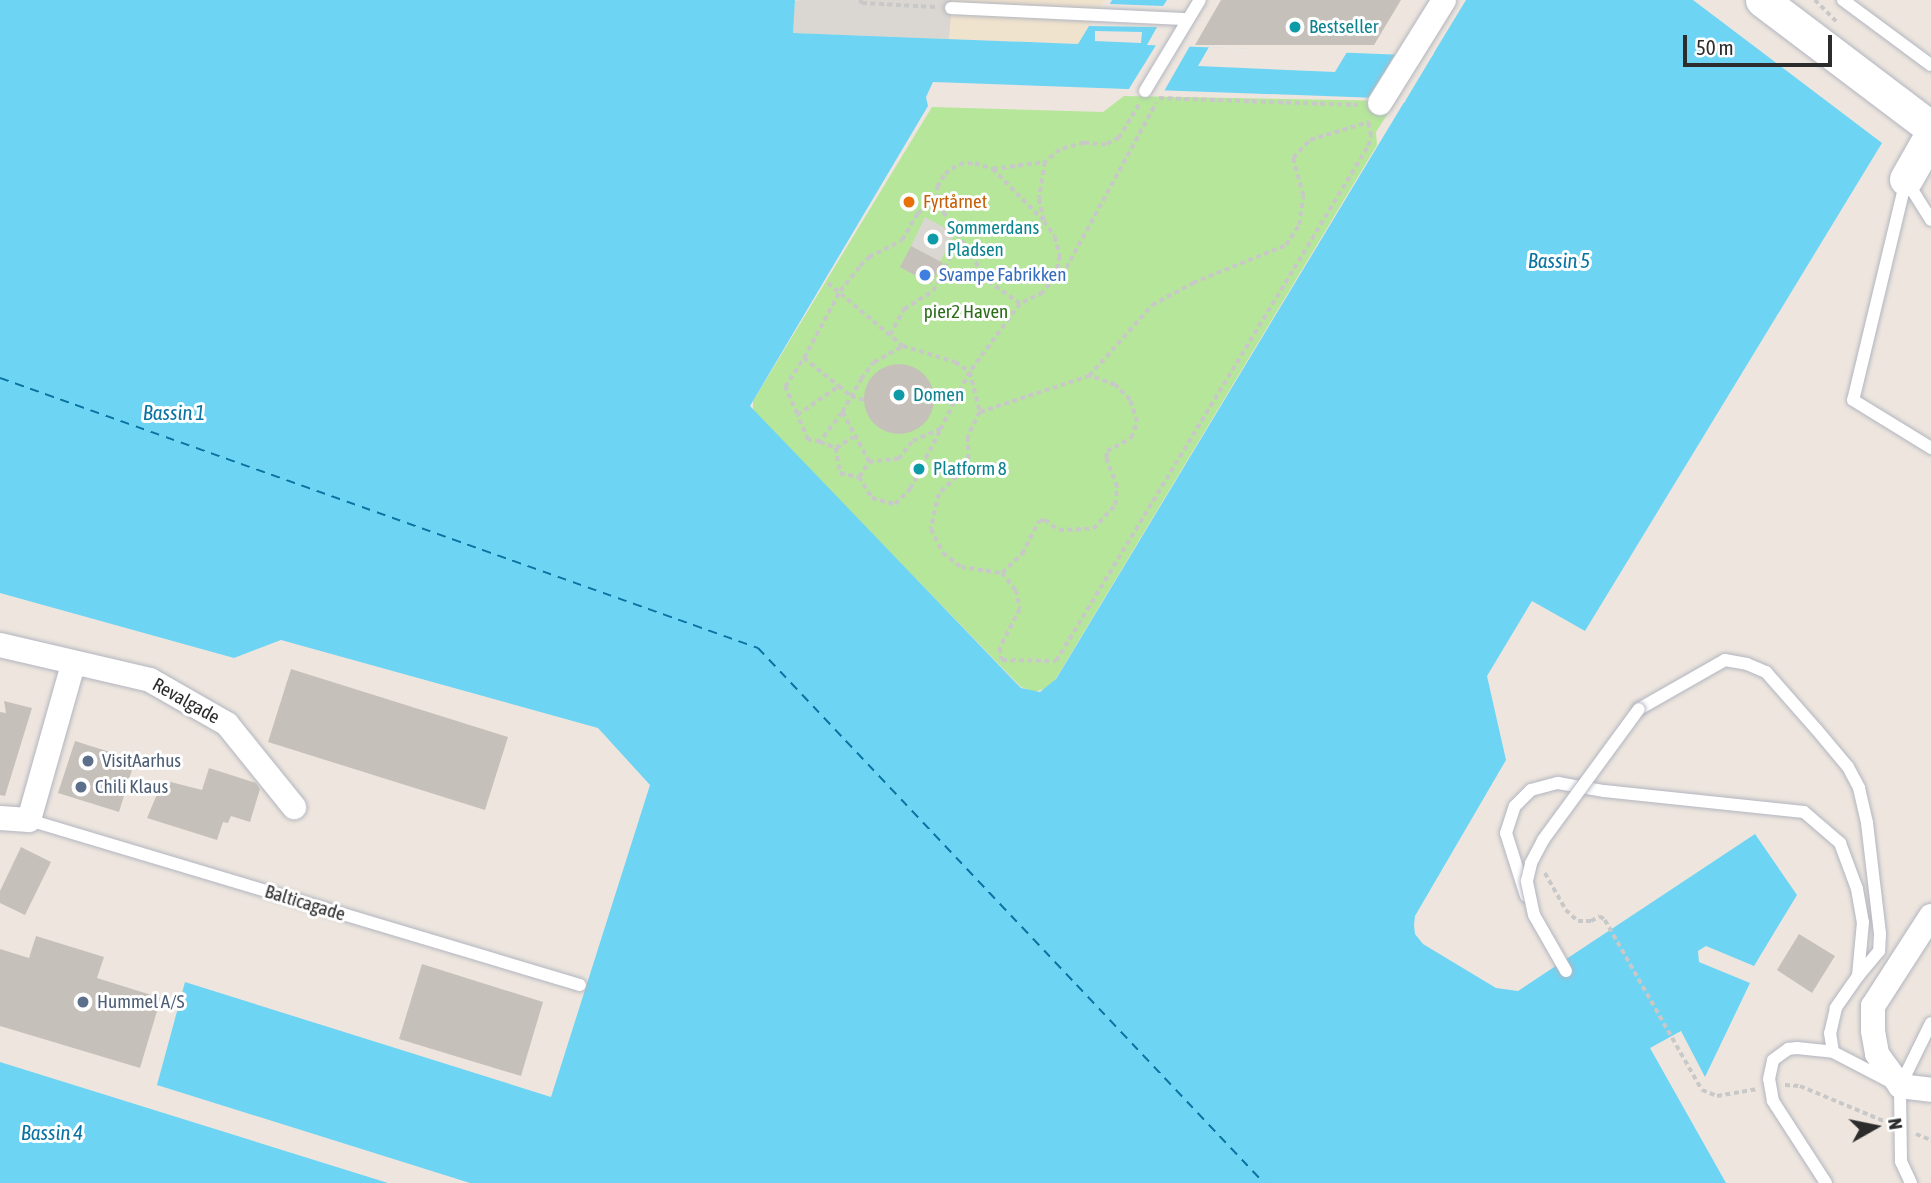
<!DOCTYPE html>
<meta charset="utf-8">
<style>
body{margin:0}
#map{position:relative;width:1931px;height:1183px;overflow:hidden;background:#eee6de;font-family:"Asap Condensed",sans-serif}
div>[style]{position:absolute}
.education>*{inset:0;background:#f0e3cd}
.green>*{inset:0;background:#b5e699}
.plaza>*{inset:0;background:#dad6d1}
.water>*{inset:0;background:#6ed4f3}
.pier>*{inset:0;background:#eee6de}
.ferry>*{height:2px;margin-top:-1px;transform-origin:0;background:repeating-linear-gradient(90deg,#0973a2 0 9px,transparent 0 16px)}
.building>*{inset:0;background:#c6c0ba}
.round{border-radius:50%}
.path>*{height:3.5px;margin-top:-1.75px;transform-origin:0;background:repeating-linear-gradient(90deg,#c8c8c8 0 5px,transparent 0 8.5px)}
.roads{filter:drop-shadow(0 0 2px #b2b5c0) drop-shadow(0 0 2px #b2b5c0)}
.lane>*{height:12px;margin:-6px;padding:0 6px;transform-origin:6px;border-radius:6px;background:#fff}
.street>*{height:24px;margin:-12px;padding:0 12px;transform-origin:12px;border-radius:12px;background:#fff}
.secondary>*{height:33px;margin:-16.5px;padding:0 16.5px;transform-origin:16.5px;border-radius:16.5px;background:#fff}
.bridges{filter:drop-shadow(0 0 2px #b2b5c0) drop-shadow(0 0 2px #b2b5c0)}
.lane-bridge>*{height:12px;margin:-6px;padding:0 6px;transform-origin:6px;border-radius:6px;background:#fff}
.dots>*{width:19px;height:19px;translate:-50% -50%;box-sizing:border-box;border:4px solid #fff;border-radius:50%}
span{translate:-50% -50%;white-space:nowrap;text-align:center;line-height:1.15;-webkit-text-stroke:6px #fff;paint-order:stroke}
.culture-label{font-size:19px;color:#0d838f}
.left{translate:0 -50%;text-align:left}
.food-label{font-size:19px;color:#c56008}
.shop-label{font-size:19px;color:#366cbe}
.park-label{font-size:19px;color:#2c6c18}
.street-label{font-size:19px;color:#2c2c2c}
.service-label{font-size:19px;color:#4e5e75}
.water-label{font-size:21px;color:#0973a2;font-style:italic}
.north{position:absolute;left:1840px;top:1092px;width:70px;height:70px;-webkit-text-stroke:5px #fff;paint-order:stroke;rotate:81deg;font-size:19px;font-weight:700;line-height:28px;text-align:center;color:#2c2c2c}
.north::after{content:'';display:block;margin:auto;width:24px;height:32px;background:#2c2c2c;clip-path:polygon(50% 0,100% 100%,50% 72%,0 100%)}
.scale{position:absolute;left:1683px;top:35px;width:149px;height:32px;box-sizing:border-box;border:4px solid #2c2c2c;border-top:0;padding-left:9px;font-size:21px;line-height:24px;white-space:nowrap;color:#2c2c2c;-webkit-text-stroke:5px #fff;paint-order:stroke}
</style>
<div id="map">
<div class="education">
<div style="clip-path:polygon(795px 0,1105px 0,1078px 44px,792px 33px)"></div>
</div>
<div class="green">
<div style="clip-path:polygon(1124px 96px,1396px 101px,1376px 132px,1377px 145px,1058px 675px,1050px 687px,1034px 692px,1021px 687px,753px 411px,753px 401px,932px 107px,1103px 112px)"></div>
</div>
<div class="plaza">
<div style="clip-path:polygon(801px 0,952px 0,949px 39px,792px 33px,795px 1px)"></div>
<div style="clip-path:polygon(925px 217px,955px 233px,940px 262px,911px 246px)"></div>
</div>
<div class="water">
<div style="clip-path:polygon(evenodd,0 0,795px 0,793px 33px,1078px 44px,1089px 26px,1157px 27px,1147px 45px,1432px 56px,1466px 0,1693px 0,1882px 143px,1585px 631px,1532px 601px,1487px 676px,1506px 760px,1415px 916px,1414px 925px,1415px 934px,1423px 944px,1496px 988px,1518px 991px,1755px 834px,1797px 895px,1754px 966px,1706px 946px,1698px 951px,1699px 962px,1750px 983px,1705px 1077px,1681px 1031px,1650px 1048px,1726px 1183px,470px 1183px,157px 1085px,185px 982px,551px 1097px,650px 785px,598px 728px,281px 640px,234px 658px,0 593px,0 0,933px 82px,1406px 99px,1056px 679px,1040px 692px,1021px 688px,750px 406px,928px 106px,926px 97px,933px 82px)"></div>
<div style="clip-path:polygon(1112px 0,1167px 0,1163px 6px,1110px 4px)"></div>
<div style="clip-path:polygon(0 1062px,388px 1183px,0 1183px)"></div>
</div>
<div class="pier">
<div style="clip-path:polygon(1095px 31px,1142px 32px,1141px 43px,1095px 41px)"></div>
<div style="clip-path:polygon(1158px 42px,1191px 44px,1163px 93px,1127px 92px)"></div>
<div style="clip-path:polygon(1209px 47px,1347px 52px,1335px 72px,1198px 66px)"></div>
<div style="clip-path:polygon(1397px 51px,1434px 53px,1404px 103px,1367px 100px)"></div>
</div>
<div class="ferry">
<div style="left:0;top:378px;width:805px;rotate:19.61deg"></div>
<div style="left:758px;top:648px;width:736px;rotate:46.6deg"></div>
</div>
<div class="building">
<div style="clip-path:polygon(1221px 0,1401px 0,1374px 45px,1195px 45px)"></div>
<div style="clip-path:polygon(911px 246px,943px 263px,931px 284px,900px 267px)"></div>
<div class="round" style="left:864px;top:364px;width:70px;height:70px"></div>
<div style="clip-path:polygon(291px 669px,508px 737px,485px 810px,268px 742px)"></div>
<div style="clip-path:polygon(4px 701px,32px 708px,5px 796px,0 795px,0 712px,6px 713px)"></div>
<div style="clip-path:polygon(75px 741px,135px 760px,119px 812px,58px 793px)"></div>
<div style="clip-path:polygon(209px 768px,256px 783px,260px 789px,250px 822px,231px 816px,228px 823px,223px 822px,217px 840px,147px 818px,163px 780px,202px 790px)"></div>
<div style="clip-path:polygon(21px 847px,51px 862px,25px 915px,0 903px,0 891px)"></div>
<div style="clip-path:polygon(1799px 934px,1835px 956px,1812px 993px,1777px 970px)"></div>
<div style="clip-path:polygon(36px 936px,104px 957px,97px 978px,161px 998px,140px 1068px,0 1026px,0 949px,29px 958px)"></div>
<div style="clip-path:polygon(422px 964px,543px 1002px,521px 1076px,399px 1039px)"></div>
</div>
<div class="path">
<div style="left:860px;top:0;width:4px;rotate:56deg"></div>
<div style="left:862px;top:3px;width:73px;rotate:3.1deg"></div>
<div style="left:1815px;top:0;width:30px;rotate:45deg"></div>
<div style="left:1159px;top:98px;width:199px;rotate:2deg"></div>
<div style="left:1139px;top:105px;width:39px;rotate:121deg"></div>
<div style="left:1119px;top:138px;width:15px;rotate:152deg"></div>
<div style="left:1106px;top:145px;width:22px;rotate:-175deg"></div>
<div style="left:1084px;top:143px;width:25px;rotate:164deg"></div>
<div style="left:1060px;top:150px;width:19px;rotate:141deg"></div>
<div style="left:1045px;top:162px;width:37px;rotate:99deg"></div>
<div style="left:1039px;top:199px;width:23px;rotate:77deg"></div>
<div style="left:1044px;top:221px;width:19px;rotate:55deg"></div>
<div style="left:1055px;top:237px;width:20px;rotate:75deg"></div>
<div style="left:1060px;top:256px;width:23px;rotate:103deg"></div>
<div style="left:1055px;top:278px;width:19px;rotate:129deg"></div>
<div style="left:1043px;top:293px;width:25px;rotate:154deg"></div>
<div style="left:1020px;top:304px;width:84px;rotate:126.3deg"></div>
<div style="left:970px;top:372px;width:41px;rotate:76deg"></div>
<div style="left:980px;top:412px;width:115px;rotate:-18.3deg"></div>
<div style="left:1089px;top:376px;width:95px;rotate:-48.4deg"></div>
<div style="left:1152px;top:305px;width:47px;rotate:-28.2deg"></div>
<div style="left:1193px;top:283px;width:100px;rotate:-22.2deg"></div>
<div style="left:1286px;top:245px;width:24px;rotate:-57deg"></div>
<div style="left:1299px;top:225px;width:29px;rotate:-82deg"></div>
<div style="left:1303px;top:196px;width:39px;rotate:-105deg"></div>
<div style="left:1293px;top:158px;width:25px;rotate:-47deg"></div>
<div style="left:1310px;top:140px;width:62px;rotate:-17deg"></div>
<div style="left:993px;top:169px;width:52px;rotate:-7.7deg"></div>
<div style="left:1055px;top:278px;width:15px;rotate:-42deg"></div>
<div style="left:1066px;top:268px;width:188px;rotate:-61.4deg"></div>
<div style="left:828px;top:283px;width:98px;rotate:40deg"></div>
<div style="left:903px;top:346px;width:54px;rotate:17.1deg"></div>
<div style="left:955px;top:362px;width:18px;rotate:34deg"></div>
<div style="left:970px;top:372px;width:64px;rotate:117deg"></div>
<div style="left:941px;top:429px;width:32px;rotate:156deg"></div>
<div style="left:912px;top:442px;width:21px;rotate:127deg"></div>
<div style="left:899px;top:459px;width:30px;rotate:174deg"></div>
<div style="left:869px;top:462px;width:57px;rotate:-118.4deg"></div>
<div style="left:842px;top:412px;width:38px;rotate:-60deg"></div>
<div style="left:861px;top:379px;width:21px;rotate:-53deg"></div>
<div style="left:874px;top:362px;width:33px;rotate:-29deg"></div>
<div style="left:1020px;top:304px;width:40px;rotate:-145.1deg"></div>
<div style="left:987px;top:281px;width:82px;rotate:-122.5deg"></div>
<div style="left:943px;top:212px;width:14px;rotate:-115deg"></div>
<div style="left:937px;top:199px;width:12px;rotate:-90deg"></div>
<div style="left:937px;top:187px;width:15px;rotate:-58deg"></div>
<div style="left:945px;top:174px;width:17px;rotate:-36deg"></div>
<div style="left:959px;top:164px;width:16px;rotate:-4deg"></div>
<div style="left:975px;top:163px;width:19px;rotate:18deg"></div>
<div style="left:993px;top:169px;width:71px;rotate:45.6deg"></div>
<div style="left:890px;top:335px;width:30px;rotate:-62deg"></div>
<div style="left:904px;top:309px;width:34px;rotate:-32deg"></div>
<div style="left:933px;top:291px;width:60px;rotate:-63.4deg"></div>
<div style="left:804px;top:358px;width:76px;rotate:-61.8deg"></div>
<div style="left:840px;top:291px;width:32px;rotate:-51deg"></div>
<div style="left:860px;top:266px;width:13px;rotate:-45deg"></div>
<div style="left:869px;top:257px;width:37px;rotate:-27deg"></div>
<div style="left:902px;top:240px;width:30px;rotate:-60deg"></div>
<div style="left:917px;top:214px;width:25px;rotate:-37deg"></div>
<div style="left:980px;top:412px;width:28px;rotate:116deg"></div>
<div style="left:968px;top:437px;width:28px;rotate:88deg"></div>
<div style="left:969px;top:465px;width:42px;rotate:136deg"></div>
<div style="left:939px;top:494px;width:36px;rotate:103deg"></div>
<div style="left:931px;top:529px;width:27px;rotate:63deg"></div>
<div style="left:943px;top:553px;width:23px;rotate:38deg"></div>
<div style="left:961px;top:567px;width:41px;rotate:8.3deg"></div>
<div style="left:1002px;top:573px;width:22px;rotate:51deg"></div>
<div style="left:1016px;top:590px;width:19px;rotate:78deg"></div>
<div style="left:1020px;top:609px;width:44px;rotate:117.1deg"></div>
<div style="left:1000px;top:648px;width:12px;rotate:81deg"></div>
<div style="left:1002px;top:660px;width:54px;rotate:1.1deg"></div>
<div style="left:1056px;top:661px;width:602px;rotate:-58.79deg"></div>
<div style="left:1368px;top:146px;width:10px;rotate:-73deg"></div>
<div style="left:1371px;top:136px;width:13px;rotate:-103deg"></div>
<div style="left:842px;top:413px;width:36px;rotate:127deg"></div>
<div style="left:820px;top:442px;width:12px;rotate:-171deg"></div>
<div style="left:808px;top:440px;width:27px;rotate:-114deg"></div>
<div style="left:797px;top:415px;width:51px;rotate:-34.6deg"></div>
<div style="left:839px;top:386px;width:16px;rotate:40deg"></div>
<div style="left:851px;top:396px;width:14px;rotate:17deg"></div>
<div style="left:797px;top:414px;width:30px;rotate:-114deg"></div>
<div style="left:785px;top:387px;width:35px;rotate:-57deg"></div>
<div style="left:804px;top:358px;width:45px;rotate:38.7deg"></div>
<div style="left:820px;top:442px;width:17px;rotate:21deg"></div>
<div style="left:836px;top:448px;width:25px;rotate:81deg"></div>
<div style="left:840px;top:473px;width:19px;rotate:12deg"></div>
<div style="left:859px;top:477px;width:18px;rotate:-56deg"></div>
<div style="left:836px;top:448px;width:20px;rotate:-33deg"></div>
<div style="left:859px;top:477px;width:25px;rotate:58deg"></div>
<div style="left:872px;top:498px;width:24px;rotate:15deg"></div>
<div style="left:895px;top:504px;width:21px;rotate:-45deg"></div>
<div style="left:910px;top:489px;width:66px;rotate:-63deg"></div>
<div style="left:1002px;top:573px;width:28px;rotate:-44deg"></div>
<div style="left:1022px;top:554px;width:37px;rotate:-63deg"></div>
<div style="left:1039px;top:521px;width:6px;rotate:-9deg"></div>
<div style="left:1045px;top:520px;width:17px;rotate:36deg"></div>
<div style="left:1059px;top:530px;width:34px;rotate:-2deg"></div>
<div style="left:1093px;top:529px;width:33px;rotate:-47deg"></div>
<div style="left:1115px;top:505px;width:18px;rotate:-84deg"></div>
<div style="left:1117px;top:487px;width:31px;rotate:-111deg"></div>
<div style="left:1106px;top:458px;width:7px;rotate:-82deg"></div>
<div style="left:1107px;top:451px;width:27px;rotate:-28deg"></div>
<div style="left:1131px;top:438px;width:17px;rotate:-69deg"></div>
<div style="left:1137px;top:422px;width:23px;rotate:-108deg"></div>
<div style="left:1130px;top:400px;width:21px;rotate:-135deg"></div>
<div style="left:1115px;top:385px;width:27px;rotate:-160deg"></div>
<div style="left:1545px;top:873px;width:43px;rotate:60.4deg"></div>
<div style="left:1566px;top:910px;width:16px;rotate:43deg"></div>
<div style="left:1578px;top:921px;width:13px"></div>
<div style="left:1591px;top:921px;width:10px;rotate:-29deg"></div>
<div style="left:1600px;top:916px;width:6px;rotate:39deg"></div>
<div style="left:1605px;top:920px;width:196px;rotate:60.3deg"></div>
<div style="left:1702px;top:1090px;width:16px;rotate:22deg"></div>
<div style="left:1717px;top:1096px;width:41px;rotate:-9.9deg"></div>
<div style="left:1785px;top:1085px;width:15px;rotate:4deg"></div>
<div style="left:1800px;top:1086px;width:93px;rotate:22.7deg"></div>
<div style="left:1916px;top:1134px;width:16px;rotate:22deg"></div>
</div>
<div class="roads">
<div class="lane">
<div style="left:1843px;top:0;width:109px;rotate:36.5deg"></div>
<div style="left:951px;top:8px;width:237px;rotate:2.7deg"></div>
<div style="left:1145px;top:91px;width:106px;rotate:-58.9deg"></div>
<div style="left:1906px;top:180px;width:226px;rotate:103.5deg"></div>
<div style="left:1853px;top:400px;width:92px;rotate:31.6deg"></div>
<div style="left:1906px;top:180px;width:47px;rotate:58deg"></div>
<div style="left:1639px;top:709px;width:99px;rotate:-29.7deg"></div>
<div style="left:1725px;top:660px;width:22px;rotate:10deg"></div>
<div style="left:1747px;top:664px;width:21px;rotate:23deg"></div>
<div style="left:1766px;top:672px;width:77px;rotate:48.7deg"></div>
<div style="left:1817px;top:730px;width:48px;rotate:50deg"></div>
<div style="left:1848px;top:767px;width:24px;rotate:62deg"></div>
<div style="left:1859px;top:788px;width:36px;rotate:77deg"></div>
<div style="left:1867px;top:823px;width:112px;rotate:83.3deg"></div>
<div style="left:1880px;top:934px;width:17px;rotate:93deg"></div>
<div style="left:1879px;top:951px;width:33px;rotate:130deg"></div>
<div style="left:29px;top:820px;width:575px;rotate:16.67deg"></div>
<div style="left:1526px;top:896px;width:66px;rotate:-107.6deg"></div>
<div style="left:1506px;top:833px;width:28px;rotate:-72deg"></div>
<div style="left:1515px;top:806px;width:23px;rotate:-45deg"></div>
<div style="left:1531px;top:790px;width:28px;rotate:-15deg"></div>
<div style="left:1558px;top:783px;width:47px;rotate:9.9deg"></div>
<div style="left:1604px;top:791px;width:201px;rotate:6deg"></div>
<div style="left:1804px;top:812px;width:48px;rotate:40.7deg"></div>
<div style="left:1840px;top:843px;width:49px;rotate:69.7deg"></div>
<div style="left:1857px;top:889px;width:34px;rotate:80deg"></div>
<div style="left:1863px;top:922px;width:54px;rotate:95.3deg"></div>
<div style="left:1858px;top:976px;width:39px;rotate:125deg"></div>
<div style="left:1836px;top:1008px;width:26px;rotate:103deg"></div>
<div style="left:1830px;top:1033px;width:19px;rotate:81deg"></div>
<div style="left:1826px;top:1183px;width:98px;rotate:-122.9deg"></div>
<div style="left:1773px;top:1101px;width:22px;rotate:-100deg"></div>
<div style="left:1769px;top:1079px;width:19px;rotate:-78deg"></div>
<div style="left:1773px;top:1060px;width:19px;rotate:-36deg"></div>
<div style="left:1788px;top:1049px;width:9px;rotate:-6deg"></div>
<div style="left:1797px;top:1048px;width:36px;rotate:6deg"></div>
<div style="left:1833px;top:1052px;width:65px;rotate:27.3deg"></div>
<div style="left:1911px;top:1183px;width:23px;rotate:-115deg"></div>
<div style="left:1901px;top:1162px;width:76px;rotate:-90.8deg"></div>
<div style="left:1900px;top:1086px;width:70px;rotate:-63.8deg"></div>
</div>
<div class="street">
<div style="left:1380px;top:103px;width:121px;rotate:-58.1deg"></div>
<div style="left:0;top:645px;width:154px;rotate:13.1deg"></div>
<div style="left:150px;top:680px;width:89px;rotate:29.7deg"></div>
<div style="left:227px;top:724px;width:107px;rotate:51.1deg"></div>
<div style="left:0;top:818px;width:29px;rotate:4deg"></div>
<div style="left:29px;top:820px;width:162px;rotate:-74.2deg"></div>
<div style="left:1931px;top:916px;width:107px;rotate:122.8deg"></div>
<div style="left:1873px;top:1006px;width:25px;rotate:90deg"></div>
<div style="left:1873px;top:1031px;width:23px;rotate:80deg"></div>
<div style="left:1877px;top:1054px;width:39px;rotate:54deg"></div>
<div style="left:1900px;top:1086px;width:31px;rotate:7deg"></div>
</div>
<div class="secondary">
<div style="left:1762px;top:0;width:212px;rotate:37.1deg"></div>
<div style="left:1906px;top:179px;width:51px;rotate:-60.4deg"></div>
</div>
</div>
<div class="bridges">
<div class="lane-bridge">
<div style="left:1566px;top:971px;width:64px;rotate:-119.7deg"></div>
<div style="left:1534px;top:915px;width:35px;rotate:-102deg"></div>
<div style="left:1527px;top:881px;width:18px;rotate:-77deg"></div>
<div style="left:1531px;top:863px;width:26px;rotate:-62deg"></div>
<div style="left:1543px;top:840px;width:162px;rotate:-53.8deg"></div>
</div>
</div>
<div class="dots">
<div style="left:1295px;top:27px;background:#0f9aa8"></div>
<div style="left:909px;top:202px;background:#e8710a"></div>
<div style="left:933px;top:239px;background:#0f9aa8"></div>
<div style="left:925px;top:275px;background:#3f7fe0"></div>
<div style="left:899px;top:395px;background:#0f9aa8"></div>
<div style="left:919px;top:469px;background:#0f9aa8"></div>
<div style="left:88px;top:761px;background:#5c6f8a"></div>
<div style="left:81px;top:787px;background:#5c6f8a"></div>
<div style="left:83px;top:1002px;background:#5c6f8a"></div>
</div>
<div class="culture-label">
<span class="left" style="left:1309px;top:27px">Bestseller</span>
<span class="left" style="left:947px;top:239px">Sommerdans<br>Pladsen</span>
<span class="left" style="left:913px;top:395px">Domen</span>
<span class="left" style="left:933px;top:469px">Platform 8</span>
</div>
<div class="food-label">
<span class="left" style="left:923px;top:202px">Fyrtårnet</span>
</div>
<div class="shop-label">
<span class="left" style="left:939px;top:275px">Svampe Fabrikken</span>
</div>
<div class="park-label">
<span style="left:966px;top:312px">pier2 Haven</span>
</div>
<div class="street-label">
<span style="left:186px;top:701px;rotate:29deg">Revalgade</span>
<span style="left:305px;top:903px;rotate:17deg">Balticagade</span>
</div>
<div class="service-label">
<span class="left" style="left:102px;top:761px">VisitAarhus</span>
<span class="left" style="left:95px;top:787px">Chili Klaus</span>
<span class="left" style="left:97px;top:1002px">Hummel A/S</span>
</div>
<div class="water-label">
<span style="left:1559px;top:260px">Bassin 5</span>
<span style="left:174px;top:412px">Bassin 1</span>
<span style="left:52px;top:1132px">Bassin 4</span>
</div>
<div class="north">N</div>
<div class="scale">50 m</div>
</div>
